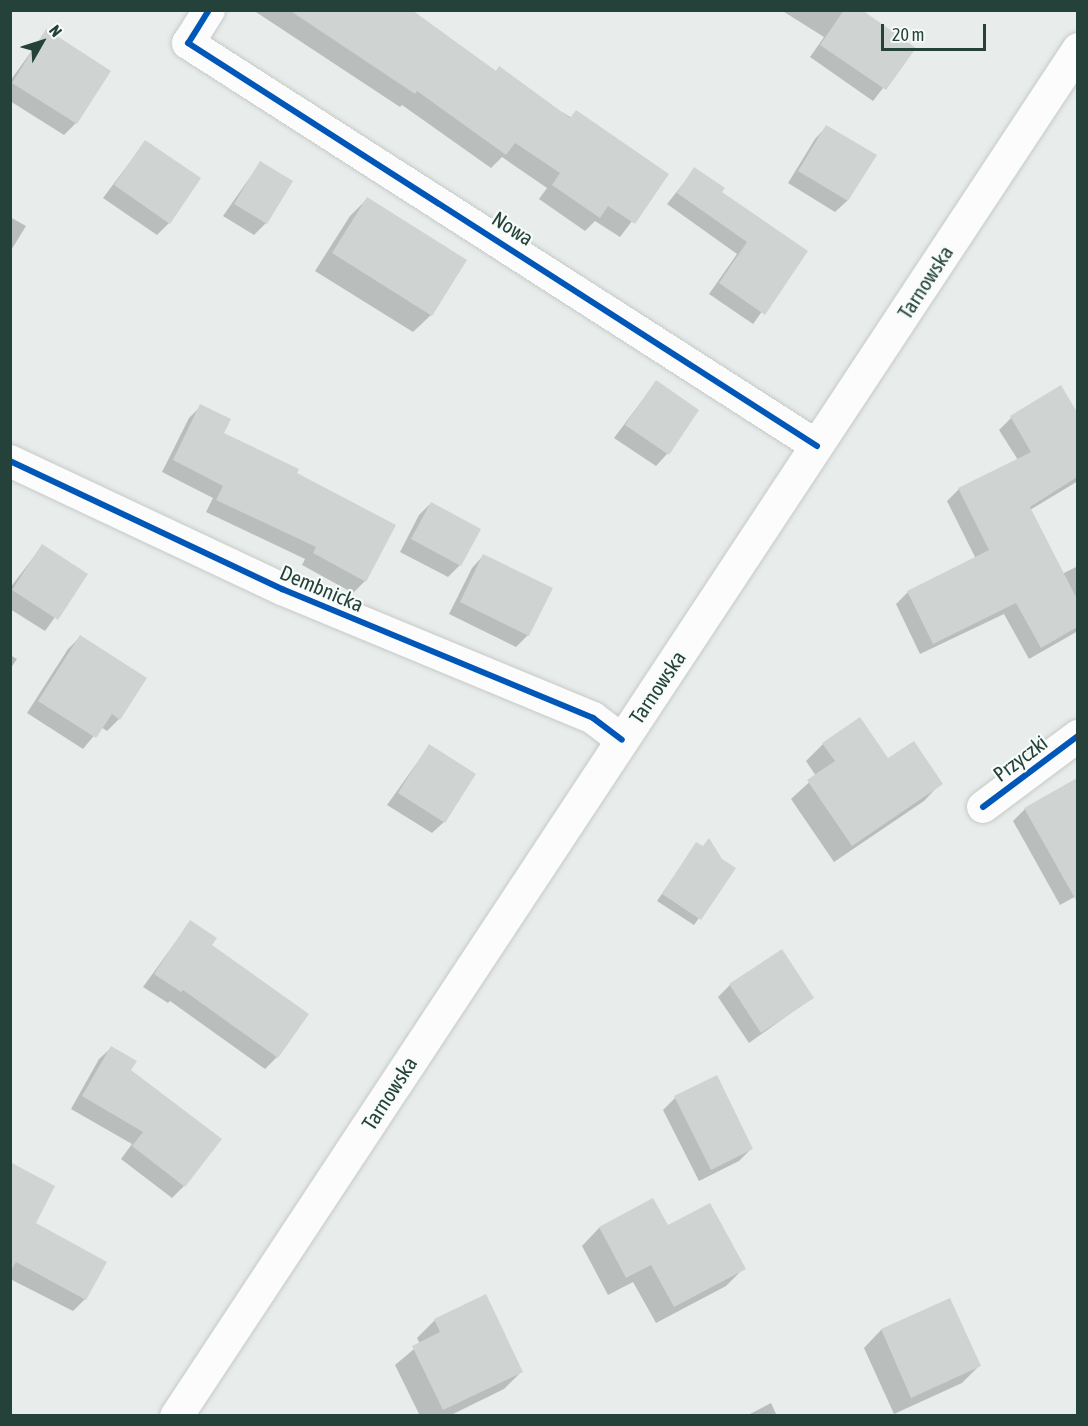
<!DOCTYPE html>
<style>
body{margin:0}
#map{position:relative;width:1088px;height:1426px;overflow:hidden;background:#e8edeb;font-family:"Asap Condensed",sans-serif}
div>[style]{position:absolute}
.shadow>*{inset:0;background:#0003}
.building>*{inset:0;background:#cfd4d2}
.roads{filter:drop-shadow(0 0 2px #c5cac8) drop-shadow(0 0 2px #c5cac8)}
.street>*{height:32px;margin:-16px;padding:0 16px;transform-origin:16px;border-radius:16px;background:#fcfcfc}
.secondary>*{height:33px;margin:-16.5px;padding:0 16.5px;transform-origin:16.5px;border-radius:16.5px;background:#fcfcfc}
.cycleway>*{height:6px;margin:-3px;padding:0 3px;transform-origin:3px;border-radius:3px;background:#0057b8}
span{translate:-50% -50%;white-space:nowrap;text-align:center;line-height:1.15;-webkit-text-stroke:4.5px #f7fbf9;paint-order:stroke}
.street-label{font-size:21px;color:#24423a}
.frame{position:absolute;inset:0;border:12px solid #24423a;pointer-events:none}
.north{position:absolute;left:12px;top:12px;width:60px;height:60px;-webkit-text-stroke:4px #f7fbf9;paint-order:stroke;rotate:51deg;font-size:16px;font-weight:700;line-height:24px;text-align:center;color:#24423a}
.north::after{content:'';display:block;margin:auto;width:21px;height:27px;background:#24423a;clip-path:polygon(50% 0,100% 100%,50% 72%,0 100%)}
.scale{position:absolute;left:881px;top:24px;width:105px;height:27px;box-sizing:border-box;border:3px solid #24423a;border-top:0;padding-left:8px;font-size:18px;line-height:21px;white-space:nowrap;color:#24423a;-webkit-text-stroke:4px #f7fbf9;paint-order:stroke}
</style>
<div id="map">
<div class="shadow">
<div style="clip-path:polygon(253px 10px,409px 10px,495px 72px,667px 175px,620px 237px,595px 221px,585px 231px,539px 199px,547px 188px,502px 157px,491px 168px,402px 105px,400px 107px)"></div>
<div style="clip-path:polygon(781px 10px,860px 10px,914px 48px,873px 101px,810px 57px,824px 37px)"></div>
<div style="clip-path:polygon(46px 31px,76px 123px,64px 135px,10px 101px,10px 81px)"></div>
<div style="clip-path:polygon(826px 127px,875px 156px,847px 201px,835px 212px,788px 183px,815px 139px)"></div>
<div style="clip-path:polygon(145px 142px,169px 223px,157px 235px,103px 198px)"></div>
<div style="clip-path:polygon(260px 163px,266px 223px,254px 235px,223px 216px)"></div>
<div style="clip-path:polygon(695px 169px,720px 192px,806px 251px,753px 324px,709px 294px,737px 254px,667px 204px)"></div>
<div style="clip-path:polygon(368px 198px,431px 315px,413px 332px,315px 271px,350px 216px)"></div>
<div style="clip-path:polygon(10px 217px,26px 226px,10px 252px)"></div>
<div style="clip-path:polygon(656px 382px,667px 454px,656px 466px,614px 438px)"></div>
<div style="clip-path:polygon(1061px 387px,1078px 415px,1078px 481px,1030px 510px,1062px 574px,1078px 566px,1078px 631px,1029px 659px,1004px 614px,920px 654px,896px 604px,908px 592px,976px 559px,947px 501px,959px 489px,1018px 460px,999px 430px,1011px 418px)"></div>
<div style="clip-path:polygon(201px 406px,222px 434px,295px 474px,365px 581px,353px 593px,302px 565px,305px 559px,206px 512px,213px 498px,162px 472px,189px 418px)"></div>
<div style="clip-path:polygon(431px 503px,460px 565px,448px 577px,400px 552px,419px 515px)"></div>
<div style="clip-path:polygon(42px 546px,86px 574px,45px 631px,10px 609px,10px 588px)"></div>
<div style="clip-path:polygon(483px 556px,528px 635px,516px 647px,449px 614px,472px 568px)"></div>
<div style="clip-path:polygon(80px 637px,119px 719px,107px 731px,101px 727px,83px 749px,27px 713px,68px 649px)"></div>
<div style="clip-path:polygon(10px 655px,17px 659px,10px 669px)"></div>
<div style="clip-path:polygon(823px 744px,888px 760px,941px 783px,924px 801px,834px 862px,791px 799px,816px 776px,806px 761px)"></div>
<div style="clip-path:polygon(429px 746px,444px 822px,432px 833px,387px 805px)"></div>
<div style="clip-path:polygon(1078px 780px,1078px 895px,1060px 905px,1013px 821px,1025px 809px)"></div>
<div style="clip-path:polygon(696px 844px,734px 868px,694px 925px,657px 901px)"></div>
<div style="clip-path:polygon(190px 922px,210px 945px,277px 1057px,265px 1069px,170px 1001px,168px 1003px,143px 987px)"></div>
<div style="clip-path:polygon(730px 985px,812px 998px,749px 1043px,718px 997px)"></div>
<div style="clip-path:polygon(111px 1048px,129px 1071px,184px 1186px,172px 1198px,121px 1159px,132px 1144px,71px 1109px,99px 1059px)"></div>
<div style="clip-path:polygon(675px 1098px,751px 1149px,739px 1161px,699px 1181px,663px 1110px)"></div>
<div style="clip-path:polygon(10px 1166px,34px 1224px,85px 1299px,73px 1311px,10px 1279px)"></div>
<div style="clip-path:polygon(653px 1200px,667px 1227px,744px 1268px,726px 1286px,656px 1323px,633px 1282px,608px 1295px,582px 1246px,599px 1228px)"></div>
<div style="clip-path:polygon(949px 1300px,979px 1366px,962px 1383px,894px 1414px,864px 1348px,881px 1330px)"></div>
<div style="clip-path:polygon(435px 1320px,521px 1372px,504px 1389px,449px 1416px,420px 1416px,395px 1365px,420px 1344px,417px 1338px)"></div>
<div style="clip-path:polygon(771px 1403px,777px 1416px,746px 1416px)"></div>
</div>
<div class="building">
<div style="clip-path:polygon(289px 10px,412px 10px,496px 71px,499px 66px,570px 118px,576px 110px,669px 174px,635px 224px,608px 206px,600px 218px,552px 185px,560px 173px,515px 143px,506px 155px,417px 91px,415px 94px)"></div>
<div style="clip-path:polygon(844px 10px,862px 10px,916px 48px,886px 90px,820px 45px)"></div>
<div style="clip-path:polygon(46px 29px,111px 71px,77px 124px,12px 83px)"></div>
<div style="clip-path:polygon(826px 125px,877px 155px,848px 201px,798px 171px)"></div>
<div style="clip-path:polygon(145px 140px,201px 178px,170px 224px,114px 185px)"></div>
<div style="clip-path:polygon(260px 161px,293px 181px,267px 224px,234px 204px)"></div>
<div style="clip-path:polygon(694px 167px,725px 188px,722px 192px,808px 251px,765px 315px,719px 283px,747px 242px,677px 193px)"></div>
<div style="clip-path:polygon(367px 197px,467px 260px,432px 316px,332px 253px)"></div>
<div style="clip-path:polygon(656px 380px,699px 410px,669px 455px,625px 425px)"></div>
<div style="clip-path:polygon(1061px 385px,1077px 412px,1077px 477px,1030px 507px,1077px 599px,1077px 627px,1041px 648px,1016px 603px,933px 644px,907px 591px,989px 550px,958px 488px,1031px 452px,1010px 416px)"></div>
<div style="clip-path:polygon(200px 404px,231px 419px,224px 433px,299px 469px,297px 473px,396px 525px,366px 582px,313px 553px,316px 547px,216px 500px,223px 486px,173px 460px)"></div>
<div style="clip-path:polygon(431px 502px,481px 529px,461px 566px,411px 539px)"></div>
<div style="clip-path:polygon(42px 544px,88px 574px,58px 620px,12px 590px)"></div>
<div style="clip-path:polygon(483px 554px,553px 588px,529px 636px,460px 602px)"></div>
<div style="clip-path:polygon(80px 635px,147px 678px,120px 720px,112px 714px,96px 738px,38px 701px)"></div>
<div style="clip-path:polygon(860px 717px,888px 758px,914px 741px,943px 784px,852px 846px,807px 780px,835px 761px,822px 743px)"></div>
<div style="clip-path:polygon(429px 744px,476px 774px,445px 823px,398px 793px)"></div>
<div style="clip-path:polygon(1077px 778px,1077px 902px,1024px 808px)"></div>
<div style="clip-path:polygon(709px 838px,722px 859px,736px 868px,701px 920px,662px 894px,696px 842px,703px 846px)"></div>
<div style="clip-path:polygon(190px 920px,217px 938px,212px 945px,309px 1014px,278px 1058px,183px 990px,181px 992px,154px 974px)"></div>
<div style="clip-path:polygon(782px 949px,814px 998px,761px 1033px,729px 984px)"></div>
<div style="clip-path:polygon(111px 1046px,137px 1061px,131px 1070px,222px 1139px,185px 1187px,132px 1146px,143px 1132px,82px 1096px)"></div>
<div style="clip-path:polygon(717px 1075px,753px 1149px,711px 1170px,674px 1096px)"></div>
<div style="clip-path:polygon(10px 1162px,55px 1186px,36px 1223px,107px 1262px,86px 1300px,16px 1262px,10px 1273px)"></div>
<div style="clip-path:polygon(653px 1198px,668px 1225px,710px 1203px,746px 1269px,674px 1307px,651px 1265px,626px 1278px,599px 1227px)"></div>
<div style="clip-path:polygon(486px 1294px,523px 1372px,443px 1410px,412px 1346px,440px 1332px,434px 1319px)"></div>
<div style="clip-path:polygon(950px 1298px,981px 1366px,911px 1398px,881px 1329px)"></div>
</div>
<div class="roads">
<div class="street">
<div style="left:209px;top:10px;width:39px;rotate:122deg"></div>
<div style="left:188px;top:43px;width:747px;rotate:32.65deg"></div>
<div style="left:10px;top:461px;width:301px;rotate:25.2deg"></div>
<div style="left:282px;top:589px;width:337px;rotate:22.5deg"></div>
<div style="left:593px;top:718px;width:36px;rotate:37deg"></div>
<div style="left:983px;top:807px;width:119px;rotate:-36.8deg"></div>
</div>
<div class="secondary">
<div style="left:176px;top:1416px;width:1638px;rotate:-56.58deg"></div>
</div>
</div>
<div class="cycleway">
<div style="left:209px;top:10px;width:39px;rotate:122deg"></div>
<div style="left:188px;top:43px;width:747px;rotate:32.65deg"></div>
<div style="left:10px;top:461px;width:301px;rotate:25.2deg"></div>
<div style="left:282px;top:589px;width:337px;rotate:22.5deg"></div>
<div style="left:593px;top:718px;width:36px;rotate:37deg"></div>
<div style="left:983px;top:807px;width:119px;rotate:-36.8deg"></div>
</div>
<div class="street-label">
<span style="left:513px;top:228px;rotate:33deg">Nowa</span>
<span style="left:925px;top:282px;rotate:-57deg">Tarnowska</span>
<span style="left:322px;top:588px;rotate:23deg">Dembnicka</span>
<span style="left:657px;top:687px;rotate:-56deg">Tarnowska</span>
<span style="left:1020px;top:758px;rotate:-37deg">Przyczki</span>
<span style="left:389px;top:1093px;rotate:-57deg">Tarnowska</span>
</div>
<div class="frame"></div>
<div class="north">N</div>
<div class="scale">20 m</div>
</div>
